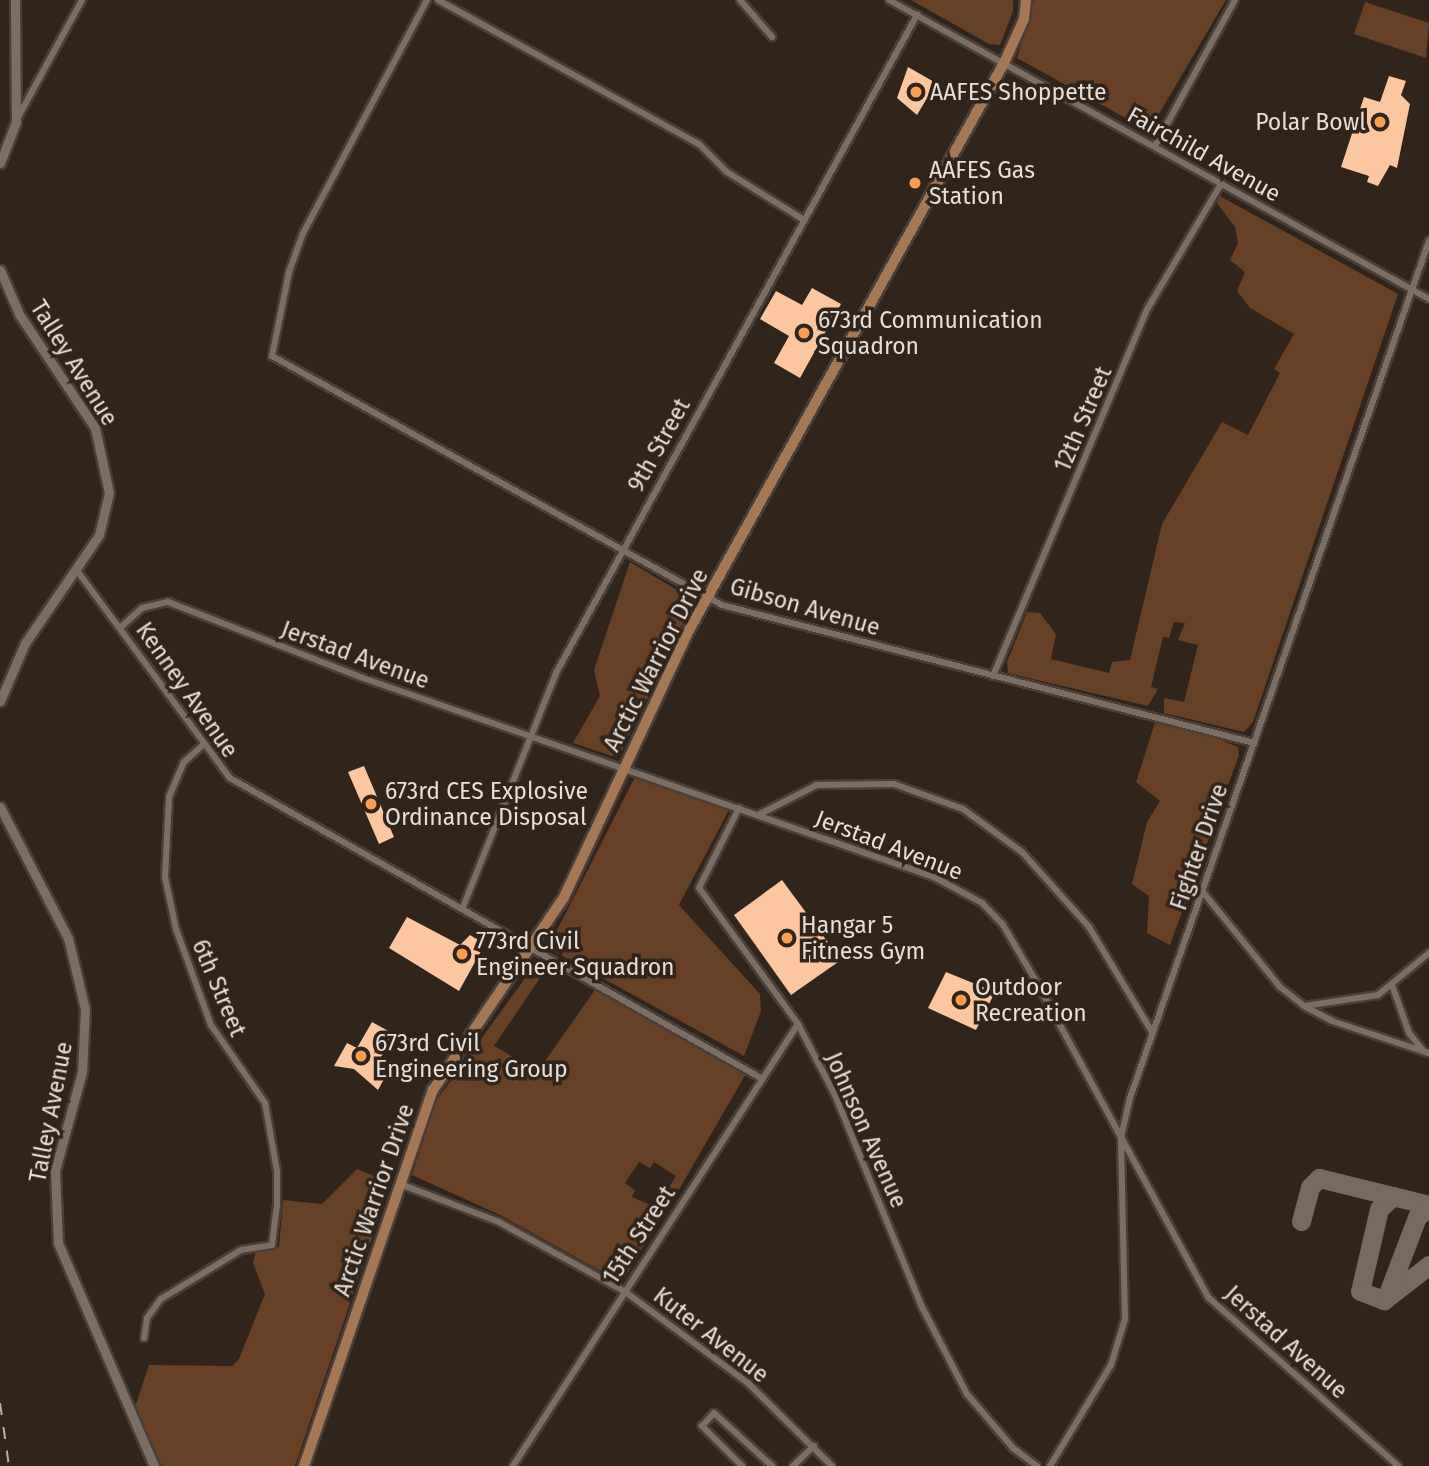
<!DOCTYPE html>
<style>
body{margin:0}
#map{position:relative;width:1429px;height:1466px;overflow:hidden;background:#31241a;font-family:"Fira Sans",sans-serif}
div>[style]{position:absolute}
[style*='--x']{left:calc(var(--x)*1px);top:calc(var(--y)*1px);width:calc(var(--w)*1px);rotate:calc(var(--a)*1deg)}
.green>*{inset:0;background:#664125}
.taxiway>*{height:19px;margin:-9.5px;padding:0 9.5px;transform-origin:9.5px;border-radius:9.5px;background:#766a62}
.building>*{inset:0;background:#fcc69f}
.roads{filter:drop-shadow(2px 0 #4a3f38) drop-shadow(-2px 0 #4a3f38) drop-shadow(0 2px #4a3f38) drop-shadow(0 -2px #4a3f38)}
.street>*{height:6px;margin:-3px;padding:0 3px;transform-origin:3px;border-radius:3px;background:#7d6e63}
.secondary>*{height:9px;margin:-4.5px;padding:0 4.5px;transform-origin:4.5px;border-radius:4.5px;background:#7d6e63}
.primary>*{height:10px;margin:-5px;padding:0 5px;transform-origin:5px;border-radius:5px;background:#a57855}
.rail>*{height:2px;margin-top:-1px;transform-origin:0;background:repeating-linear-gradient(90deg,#bab0a9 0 12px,transparent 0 24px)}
.dots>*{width:19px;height:19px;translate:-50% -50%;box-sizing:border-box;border:4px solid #31241a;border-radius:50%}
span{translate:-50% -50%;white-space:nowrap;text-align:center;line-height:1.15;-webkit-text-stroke:7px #31241a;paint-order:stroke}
.poi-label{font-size:23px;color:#e7dfd8}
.left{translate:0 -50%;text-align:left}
.right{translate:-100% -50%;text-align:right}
.street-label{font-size:23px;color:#e7dfd8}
</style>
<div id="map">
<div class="green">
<i style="clip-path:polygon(911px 0,1013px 0,1013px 11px,1000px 45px,989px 44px)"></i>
<i style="clip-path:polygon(1034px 0,1226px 0,1149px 131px,1017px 58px)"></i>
<i style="clip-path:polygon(1365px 2px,1429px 23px,1426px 58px,1354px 34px)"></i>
<i style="clip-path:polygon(1218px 195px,1398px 294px,1253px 722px,1244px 732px,1164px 713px,1164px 698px,1184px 702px,1198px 645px,1178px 640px,1185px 623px,1174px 622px,1169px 638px,1163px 637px,1151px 687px,1158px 689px,1148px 706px,1008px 673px,1007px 662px,1027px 612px,1040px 613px,1056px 634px,1051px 659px,1109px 673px,1112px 662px,1130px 660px,1162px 524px,1222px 422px,1248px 435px,1280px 373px,1274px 369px,1294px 334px,1250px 308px,1237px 291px,1245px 272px,1230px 260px,1238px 243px,1235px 227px,1217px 203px)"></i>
<i style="clip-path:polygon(630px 562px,694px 600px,621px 753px,612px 756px,573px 743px,600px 696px,594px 670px)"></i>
<i style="clip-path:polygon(1155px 723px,1216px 738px,1238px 747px,1239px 755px,1170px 945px,1147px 933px,1149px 896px,1132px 884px,1147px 822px,1160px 801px,1136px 782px)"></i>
<i style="clip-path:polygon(636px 775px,730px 808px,679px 905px,760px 994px,761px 1011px,744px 1056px,548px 948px)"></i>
<i style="clip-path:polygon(542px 955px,563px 978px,542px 975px,494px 1046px,538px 1071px,597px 987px,747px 1072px,673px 1200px,662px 1198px,676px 1176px,654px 1162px,650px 1168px,639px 1162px,625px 1183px,635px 1190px,632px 1197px,665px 1211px,625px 1277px,617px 1280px,500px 1215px,412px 1175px,436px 1101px)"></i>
<i style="clip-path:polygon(357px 1169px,389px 1182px,389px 1188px,295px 1466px,162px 1466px,134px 1410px,149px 1365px,232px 1366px,239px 1359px,265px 1294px,253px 1263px,256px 1250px,279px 1247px,283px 1200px,322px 1204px)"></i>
</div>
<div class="taxiway">
<i style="--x:1393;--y:1196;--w:19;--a:137"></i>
<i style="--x:1379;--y:1209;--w:84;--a:103"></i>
<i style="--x:1360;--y:1291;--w:26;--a:21"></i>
<i style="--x:1384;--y:1300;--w:57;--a:-37.9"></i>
<i style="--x:1301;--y:1221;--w:35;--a:-75"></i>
<i style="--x:1310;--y:1187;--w:13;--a:-45"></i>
<i style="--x:1319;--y:1178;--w:113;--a:13.8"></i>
<i style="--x:1387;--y:1296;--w:85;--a:-69.2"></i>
<i style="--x:1417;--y:1217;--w:16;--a:-40"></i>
</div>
<div class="building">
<i style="clip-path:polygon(908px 67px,936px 83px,917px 115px,897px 98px)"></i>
<i style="clip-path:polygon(1389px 76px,1406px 81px,1401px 95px,1410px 104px,1397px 168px,1390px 165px,1378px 186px,1367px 182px,1369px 176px,1341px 167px,1364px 97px,1380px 102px)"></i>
<i style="clip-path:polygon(812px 288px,841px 304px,800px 378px,774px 363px,789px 336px,760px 319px,776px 291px,802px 305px)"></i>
<i style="clip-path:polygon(364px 766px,394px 837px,379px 844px,348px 772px)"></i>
<i style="clip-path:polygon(782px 880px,841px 960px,791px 995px,734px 915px)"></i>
<i style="clip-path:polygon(407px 917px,460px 945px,470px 935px,485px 944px,459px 991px,389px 948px)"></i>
<i style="clip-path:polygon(946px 972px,995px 992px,976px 1030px,928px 1008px)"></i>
<i style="clip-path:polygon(372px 1022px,394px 1034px,377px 1064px,389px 1070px,378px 1090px,354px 1069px,334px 1066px,347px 1043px,357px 1048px)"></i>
</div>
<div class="roads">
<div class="street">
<i style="--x:427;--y:0;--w:264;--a:118"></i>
<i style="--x:303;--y:233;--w:41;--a:109.7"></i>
<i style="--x:289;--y:272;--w:86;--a:101.4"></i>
<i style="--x:272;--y:356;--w:514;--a:28.96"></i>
<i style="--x:722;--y:605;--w:550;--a:14.54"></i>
<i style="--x:438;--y:0;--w:298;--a:28.9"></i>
<i style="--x:699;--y:144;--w:40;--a:45"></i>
<i style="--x:727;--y:172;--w:91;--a:31.9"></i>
<i style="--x:740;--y:0;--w:49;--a:49.1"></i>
<i style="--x:889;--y:0;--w:617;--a:28.97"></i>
<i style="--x:16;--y:121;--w:138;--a:-61.4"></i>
<i style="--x:1155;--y:146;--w:166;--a:-61.3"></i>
<i style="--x:78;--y:572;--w:256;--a:53.6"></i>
<i style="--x:230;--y:778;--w:610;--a:29.47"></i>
<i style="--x:121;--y:627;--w:28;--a:-42"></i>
<i style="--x:142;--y:608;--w:27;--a:-13"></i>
<i style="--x:168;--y:602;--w:209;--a:21.3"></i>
<i style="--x:363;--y:678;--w:605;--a:19.21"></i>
<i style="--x:934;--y:877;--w:55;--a:28.4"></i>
<i style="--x:982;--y:903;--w:30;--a:46"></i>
<i style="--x:1003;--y:925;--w:67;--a:59.6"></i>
<i style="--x:1037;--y:983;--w:359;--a:61.4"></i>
<i style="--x:1209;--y:1298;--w:253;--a:41.6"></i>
<i style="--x:993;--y:676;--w:399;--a:-67.2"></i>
<i style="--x:1148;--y:308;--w:144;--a:-59.5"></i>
<i style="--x:739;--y:808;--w:89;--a:116.6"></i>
<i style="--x:699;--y:888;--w:168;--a:53.9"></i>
<i style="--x:798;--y:1024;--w:80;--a:62.5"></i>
<i style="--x:835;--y:1095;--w:227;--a:67.7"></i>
<i style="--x:921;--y:1305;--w:100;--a:62.7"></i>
<i style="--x:967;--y:1394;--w:71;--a:49.6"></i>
<i style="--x:1013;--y:1448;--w:30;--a:37"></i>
<i style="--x:760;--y:814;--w:64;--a:-27"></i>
<i style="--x:817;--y:785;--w:77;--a:-0.7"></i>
<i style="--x:894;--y:784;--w:73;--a:19.9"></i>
<i style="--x:963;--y:809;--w:73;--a:36.1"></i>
<i style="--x:1022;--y:852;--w:101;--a:48.2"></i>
<i style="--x:1089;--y:927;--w:122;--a:59"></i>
<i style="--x:1202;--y:891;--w:124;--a:50.9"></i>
<i style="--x:1280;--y:987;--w:31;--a:38"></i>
<i style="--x:1304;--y:1006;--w:32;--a:28"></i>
<i style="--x:1332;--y:1021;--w:102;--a:18.3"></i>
<i style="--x:463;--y:907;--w:252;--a:-68.3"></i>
<i style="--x:556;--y:673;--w:751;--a:-61.25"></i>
<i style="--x:1392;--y:985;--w:51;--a:70.5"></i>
<i style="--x:1409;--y:1033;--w:21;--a:51"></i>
<i style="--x:1304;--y:1006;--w:75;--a:-8.5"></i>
<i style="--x:1378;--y:995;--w:66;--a:-39.5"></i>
<i style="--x:400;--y:1184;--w:106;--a:21"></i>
<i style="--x:499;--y:1222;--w:143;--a:28.9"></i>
<i style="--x:624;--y:1291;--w:154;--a:36.6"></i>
<i style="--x:748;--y:1383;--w:118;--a:44.7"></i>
<i style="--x:144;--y:1338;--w:20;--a:-81"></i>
<i style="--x:147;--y:1318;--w:24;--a:-54"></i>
<i style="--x:161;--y:1299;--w:94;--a:-31.5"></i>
<i style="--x:241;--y:1250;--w:31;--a:-9"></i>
<i style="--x:272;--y:1245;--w:38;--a:-83"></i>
<i style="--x:277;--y:1207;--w:36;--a:-90"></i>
<i style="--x:277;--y:1171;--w:69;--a:-100"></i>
<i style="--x:265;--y:1103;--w:95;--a:-124.7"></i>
<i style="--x:211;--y:1025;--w:102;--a:-110"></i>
<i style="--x:176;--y:929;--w:53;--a:-101.9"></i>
<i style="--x:165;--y:877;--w:80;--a:-87.1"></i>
<i style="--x:169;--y:797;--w:38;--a:-67"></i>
<i style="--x:184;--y:762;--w:25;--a:-42"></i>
<i style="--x:513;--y:1466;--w:526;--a:-57.19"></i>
<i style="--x:742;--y:1466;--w:57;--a:-135"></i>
<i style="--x:702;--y:1426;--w:18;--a:-47"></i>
<i style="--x:714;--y:1413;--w:79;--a:42.4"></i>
<i style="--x:793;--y:1466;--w:29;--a:-44"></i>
<i style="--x:1050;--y:1466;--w:118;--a:-58.9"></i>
<i style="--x:1111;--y:1365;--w:48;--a:-73.1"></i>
<i style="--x:1125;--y:1319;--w:182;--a:-91.3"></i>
<i style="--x:1121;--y:1137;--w:40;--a:-77"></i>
<i style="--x:1130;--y:1098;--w:908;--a:-70.77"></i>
</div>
<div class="secondary">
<i style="--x:0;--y:163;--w:44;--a:-68.7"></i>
<i style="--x:16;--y:122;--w:122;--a:-90.5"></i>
<i style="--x:0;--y:270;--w:48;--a:66.6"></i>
<i style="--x:19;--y:314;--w:137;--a:56.3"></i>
<i style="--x:95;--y:428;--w:66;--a:77.8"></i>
<i style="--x:109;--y:493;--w:43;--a:103.4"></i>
<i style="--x:99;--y:535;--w:131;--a:124.4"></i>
<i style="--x:25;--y:643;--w:63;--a:113.3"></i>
<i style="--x:0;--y:807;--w:148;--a:62.6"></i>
<i style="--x:68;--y:938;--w:73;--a:76.5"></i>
<i style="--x:85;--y:1009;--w:63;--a:92.7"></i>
<i style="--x:82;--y:1072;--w:103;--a:105.3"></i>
<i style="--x:55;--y:1171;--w:72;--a:87.6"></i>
<i style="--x:58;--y:1243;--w:243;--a:66.7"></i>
</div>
<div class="primary">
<i style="--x:304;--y:1466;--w:398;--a:-71.1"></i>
<i style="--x:433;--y:1090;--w:233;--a:-55.8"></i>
<i style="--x:564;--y:897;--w:290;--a:-64.9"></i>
<i style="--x:687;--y:634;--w:653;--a:-60.96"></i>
<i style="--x:1004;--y:63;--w:48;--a:-65.6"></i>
<i style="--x:1024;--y:19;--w:19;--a:-84"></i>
</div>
</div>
<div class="rail">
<i style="--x:0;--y:1403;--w:64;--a:81.9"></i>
</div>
<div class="dots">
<i style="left:916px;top:92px;background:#fb9e51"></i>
<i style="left:1380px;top:122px;background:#fb9e51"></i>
<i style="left:915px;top:183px;background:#fb9e51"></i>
<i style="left:804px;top:333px;background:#fb9e51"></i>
<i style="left:371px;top:804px;background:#fb9e51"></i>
<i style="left:787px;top:938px;background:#fb9e51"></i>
<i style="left:462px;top:954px;background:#fb9e51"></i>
<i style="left:961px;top:1000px;background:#fb9e51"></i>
<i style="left:361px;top:1056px;background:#fb9e51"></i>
</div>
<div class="poi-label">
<span class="left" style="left:930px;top:92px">AAFES Shoppette</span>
<span class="right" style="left:1366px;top:122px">Polar Bowl</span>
<span class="left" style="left:929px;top:183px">AAFES Gas<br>Station</span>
<span class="left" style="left:818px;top:333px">673rd Communication<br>Squadron</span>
<span class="left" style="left:385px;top:804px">673rd CES Explosive<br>Ordinance Disposal</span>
<span class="left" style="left:801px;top:938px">Hangar 5<br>Fitness Gym</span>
<span class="left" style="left:476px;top:954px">773rd Civil<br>Engineer Squadron</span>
<span class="left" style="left:975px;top:1000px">Outdoor<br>Recreation</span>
<span class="left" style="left:375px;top:1056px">673rd Civil<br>Engineering Group</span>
</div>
<div class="street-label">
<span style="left:1204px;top:154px;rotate:29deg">Fairchild Avenue</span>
<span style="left:74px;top:363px;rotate:58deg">Talley Avenue</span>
<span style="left:1083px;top:419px;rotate:-67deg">12th Street</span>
<span style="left:659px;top:445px;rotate:-61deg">9th Street</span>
<span style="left:805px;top:607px;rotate:16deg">Gibson Avenue</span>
<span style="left:355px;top:655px;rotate:20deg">Jerstad Avenue</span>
<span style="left:656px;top:660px;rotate:-63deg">Arctic Warrior Drive</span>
<span style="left:187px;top:690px;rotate:55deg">Kenney Avenue</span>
<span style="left:889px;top:845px;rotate:21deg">Jerstad Avenue</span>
<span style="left:1199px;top:847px;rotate:-71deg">Fighter Drive</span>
<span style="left:219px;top:988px;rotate:67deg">6th Street</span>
<span style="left:51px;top:1112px;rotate:-79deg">Talley Avenue</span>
<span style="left:866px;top:1130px;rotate:66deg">Johnson Avenue</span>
<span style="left:374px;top:1200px;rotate:-71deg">Arctic Warrior Drive</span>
<span style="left:639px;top:1235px;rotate:-57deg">15th Street</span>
<span style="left:711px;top:1335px;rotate:38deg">Kuter Avenue</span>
<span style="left:1286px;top:1342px;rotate:42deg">Jerstad Avenue</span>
</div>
</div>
